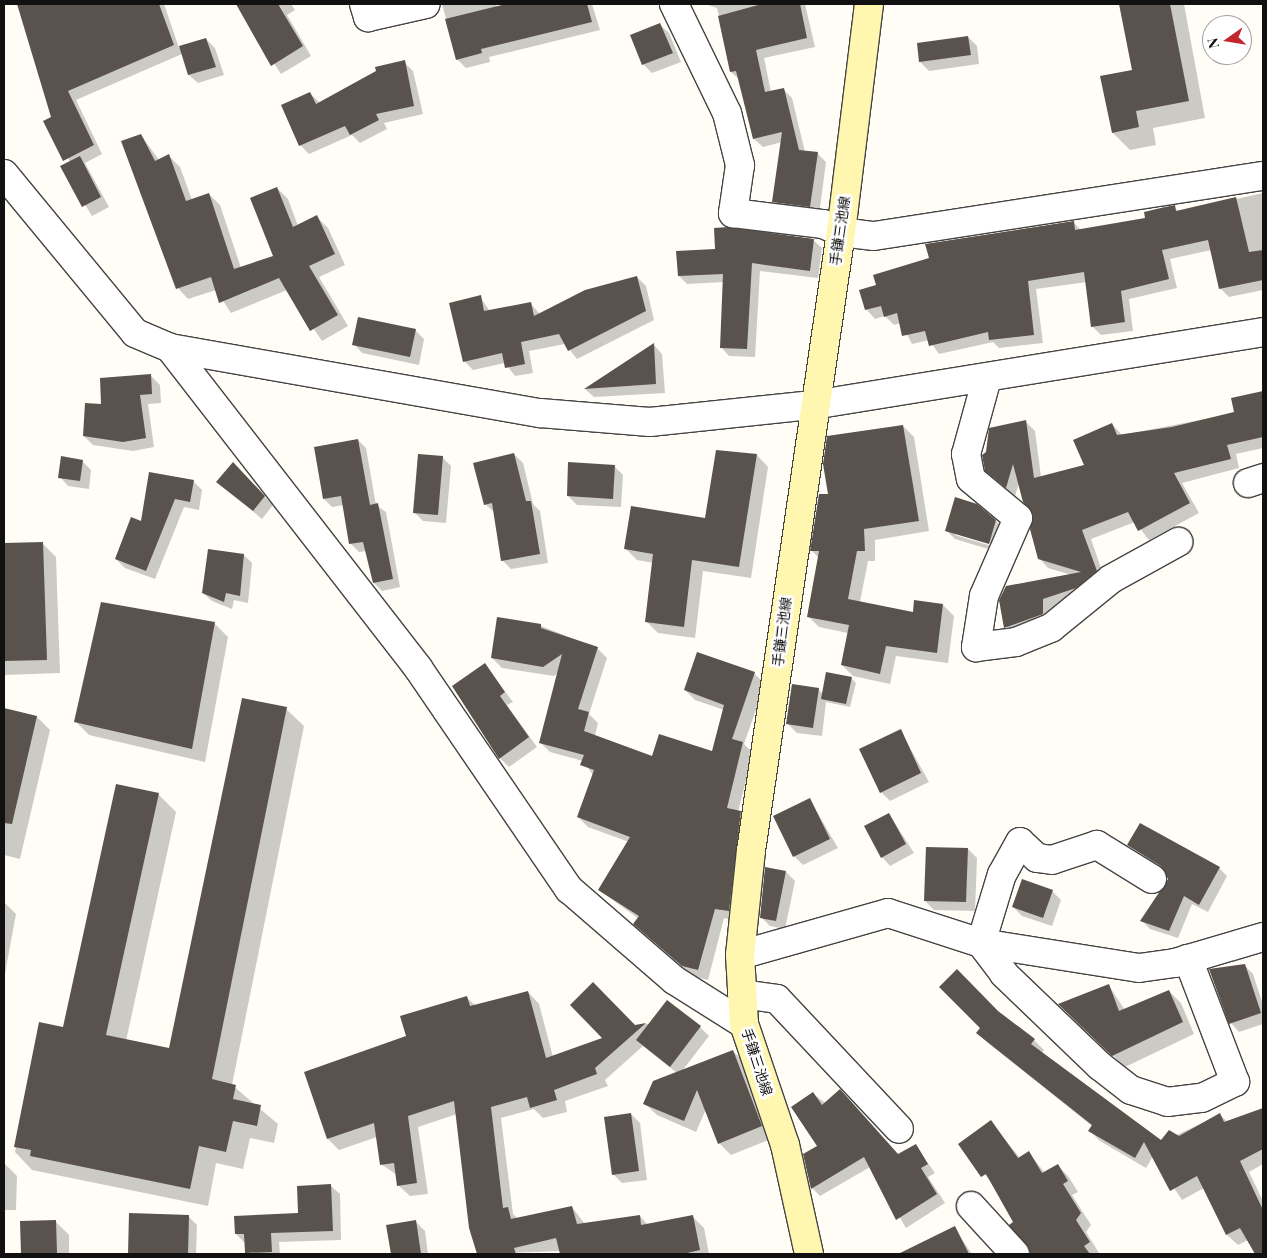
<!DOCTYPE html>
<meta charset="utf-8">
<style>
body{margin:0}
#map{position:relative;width:1267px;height:1258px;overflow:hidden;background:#fffdf5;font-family:"Playfair Display","Noto Sans JP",serif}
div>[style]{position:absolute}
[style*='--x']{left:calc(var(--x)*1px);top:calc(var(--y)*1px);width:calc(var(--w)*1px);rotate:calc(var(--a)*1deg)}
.shadow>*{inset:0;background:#0003}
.building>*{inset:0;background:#5a524d}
.roads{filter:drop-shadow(1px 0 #444) drop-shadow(-1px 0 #444) drop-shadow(0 1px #444) drop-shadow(0 -1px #444)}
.minor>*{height:28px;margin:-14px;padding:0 14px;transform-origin:14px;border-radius:14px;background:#fff}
.tertiary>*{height:28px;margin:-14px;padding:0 14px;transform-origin:14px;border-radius:14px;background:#fff}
.secondary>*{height:28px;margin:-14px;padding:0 14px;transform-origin:14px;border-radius:14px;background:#fff6b0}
span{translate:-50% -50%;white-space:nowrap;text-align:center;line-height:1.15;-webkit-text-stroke:5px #fff;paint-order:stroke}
.street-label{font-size:14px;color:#111}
.frame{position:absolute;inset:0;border:5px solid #111;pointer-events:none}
.north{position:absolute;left:1202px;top:15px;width:50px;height:50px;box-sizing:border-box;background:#fff;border:1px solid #a0a0a0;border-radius:50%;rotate:257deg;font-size:14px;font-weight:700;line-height:20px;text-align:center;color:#111}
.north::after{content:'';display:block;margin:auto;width:18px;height:22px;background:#c4262e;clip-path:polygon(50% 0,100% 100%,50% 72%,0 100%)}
</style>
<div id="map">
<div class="shadow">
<i style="clip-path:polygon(18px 4px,164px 4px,179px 48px,206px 39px,215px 48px,224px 75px,198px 83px,189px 75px,182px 54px,76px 100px,102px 154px,85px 163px,109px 207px,92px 216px,62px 167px,70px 163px)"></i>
<i style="clip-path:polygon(236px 4px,291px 4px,295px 10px,287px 15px,311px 56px,281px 74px)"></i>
<i style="clip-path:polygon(442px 4px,496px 4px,497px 7px,592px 4px,600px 30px,489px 57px,490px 62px,466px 68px,457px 59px)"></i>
<i style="clip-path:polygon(705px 4px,805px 4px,815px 47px,764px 58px,771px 92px,783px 89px,792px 98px,805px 152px,817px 153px,826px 162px,819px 215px,782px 210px,773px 202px,782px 142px,763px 147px,754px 139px,740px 80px,731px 72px,717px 8px)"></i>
<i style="clip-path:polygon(1120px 4px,1184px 4px,1205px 118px,1153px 128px,1156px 145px,1130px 150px,1113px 133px,1133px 71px)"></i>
<i style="clip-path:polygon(660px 25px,669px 33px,681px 62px,652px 73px,643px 64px)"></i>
<i style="clip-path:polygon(968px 37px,977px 46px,979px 64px,929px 71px,920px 62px)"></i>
<i style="clip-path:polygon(404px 62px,413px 71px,423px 114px,384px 123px,387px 129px,360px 143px,352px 135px,309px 154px,300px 145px,310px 93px,320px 103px)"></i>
<i style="clip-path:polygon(141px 135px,159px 160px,169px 156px,180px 167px,192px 200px,209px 194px,220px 205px,241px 268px,274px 257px,277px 188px,288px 199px,298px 226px,317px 217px,328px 228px,345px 265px,319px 277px,348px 326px,322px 341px,287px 290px,231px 313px,216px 290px,188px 299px,178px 288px)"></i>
<i style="clip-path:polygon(1263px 193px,1263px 290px,1229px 297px,1220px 288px,1211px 250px,1170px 259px,1177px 288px,1129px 299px,1133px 331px,1101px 335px,1092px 326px,1087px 282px,1036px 289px,1043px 343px,999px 348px,993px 342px,939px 354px,929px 340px,912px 344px,901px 323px,894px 325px,885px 316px,875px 319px,867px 310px,861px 291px,1074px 223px,1081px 230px,1147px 219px,1174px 207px,1179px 212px)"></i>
<i style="clip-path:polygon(813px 240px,822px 248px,818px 278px,760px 271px,755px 357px,729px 356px,721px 347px,724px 282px,687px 284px,679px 276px,716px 250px)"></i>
<i style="clip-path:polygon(637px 277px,646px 286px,654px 320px,577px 359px,565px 344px,529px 351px,533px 373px,515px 376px,505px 363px,473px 370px,464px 361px,480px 297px,490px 311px,530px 303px,540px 314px)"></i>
<i style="clip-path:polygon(415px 330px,424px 339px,419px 365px,362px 353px,354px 344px)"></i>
<i style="clip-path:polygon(654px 345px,662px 354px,665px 393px,594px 397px,585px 389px)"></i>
<i style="clip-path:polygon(151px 376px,160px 385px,161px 403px,148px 404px,154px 447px,133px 451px,93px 445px,84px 436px,102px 405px)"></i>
<i style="clip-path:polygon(1263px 392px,1263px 448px,1236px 454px,1239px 468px,1182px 483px,1199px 513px,1149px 540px,1135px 522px,1091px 539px,1105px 580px,1085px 597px,1052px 609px,1052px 624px,1015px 636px,1006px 627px,1072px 575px,1048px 568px,1039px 558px,1034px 513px,1019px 483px,1015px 496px,996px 480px,1026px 422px,1035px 431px,1041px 477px,1086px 466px,1112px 424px,1122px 435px,1236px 413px,1233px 399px)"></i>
<i style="clip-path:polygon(903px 426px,914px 437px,929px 531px,875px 540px,875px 561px,868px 561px,860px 602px,914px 614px,943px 605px,954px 616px,948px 663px,896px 656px,890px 684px,853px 676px,842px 665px,848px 633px,819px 627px,808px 616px,819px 558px,812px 551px,829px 495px)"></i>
<i style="clip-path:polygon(358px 440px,366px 448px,376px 505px,386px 512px,400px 587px,382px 591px,374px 583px,367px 551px,359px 552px,351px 544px,344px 505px,332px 507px,324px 499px)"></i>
<i style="clip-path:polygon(514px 454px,523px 463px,533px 504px,540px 511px,548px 563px,511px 569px,502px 560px,495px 513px,485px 504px)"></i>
<i style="clip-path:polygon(757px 455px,768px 467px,751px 578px,703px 571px,695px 638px,658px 633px,646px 621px,654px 563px,637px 560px,625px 548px,706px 519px)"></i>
<i style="clip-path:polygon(442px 457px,451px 466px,446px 523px,423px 521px,414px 512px)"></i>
<i style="clip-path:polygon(82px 461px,91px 470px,89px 489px,68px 486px,60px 477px)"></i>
<i style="clip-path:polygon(614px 466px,623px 475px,621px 507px,577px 505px,568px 496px)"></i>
<i style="clip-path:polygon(241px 472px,273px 505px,262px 519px,218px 482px)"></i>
<i style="clip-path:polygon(193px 481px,202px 490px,199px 510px,184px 507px,155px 579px,125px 568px,116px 559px,142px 523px)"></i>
<i style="clip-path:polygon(evenodd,996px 521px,1005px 530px,998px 552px,955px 539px,946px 530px,996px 521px,955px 532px,996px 545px,995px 547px,955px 535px,955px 532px)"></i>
<i style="clip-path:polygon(43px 544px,56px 557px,60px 673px,4px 675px,4px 545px)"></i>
<i style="clip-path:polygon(244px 555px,252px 563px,248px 603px,234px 600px,232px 609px,212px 601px,203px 593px)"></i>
<i style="clip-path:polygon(214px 623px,228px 637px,205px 762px,89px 735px,76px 722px)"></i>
<i style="clip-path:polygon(541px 626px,597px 648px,607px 658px,589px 714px,598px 723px,595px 736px,653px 757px,713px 753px,724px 710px,695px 700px,685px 690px,698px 653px,755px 674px,765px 684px,744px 744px,753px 753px,738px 812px,751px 822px,739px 921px,724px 918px,708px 980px,693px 976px,645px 934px,639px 919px,599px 890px,629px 842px,588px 827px,578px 817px,593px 775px,583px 761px,550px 752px,540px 742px,558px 673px,554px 676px,502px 668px,492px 658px)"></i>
<i style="clip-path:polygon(485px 665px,513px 702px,507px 705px,537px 747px,509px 767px,500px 758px)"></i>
<i style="clip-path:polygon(851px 678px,856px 683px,850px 707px,826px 702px,822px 736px,797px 733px,788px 724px,818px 689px,823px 694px)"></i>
<i style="clip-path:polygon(4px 709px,37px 717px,50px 730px,20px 859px,4px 855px)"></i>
<i style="clip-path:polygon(286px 709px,304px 726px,232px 1085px,278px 1124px,274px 1143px,250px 1138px,243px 1169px,216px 1163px,208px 1206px,32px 1170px,15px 1152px,40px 1023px,64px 1028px,117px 785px,159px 795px,176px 812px,126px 1041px,170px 1050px)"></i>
<i style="clip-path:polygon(900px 730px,929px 782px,890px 801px,881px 792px)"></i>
<i style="clip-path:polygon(810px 800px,838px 848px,803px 865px,794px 856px)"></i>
<i style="clip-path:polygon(889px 814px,914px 853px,890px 866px,882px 857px)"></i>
<i style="clip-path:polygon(1129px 845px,1219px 868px,1227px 876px,1208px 912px,1192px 904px,1178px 938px,1150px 929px,1142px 921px,1169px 879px,1164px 870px)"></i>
<i style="clip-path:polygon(968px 849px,977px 858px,975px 911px,934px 910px,925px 901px)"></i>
<i style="clip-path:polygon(786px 872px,795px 881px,785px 929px,770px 926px,761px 917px)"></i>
<i style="clip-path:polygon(1052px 891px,1061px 900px,1052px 926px,1022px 916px,1013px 907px)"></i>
<i style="clip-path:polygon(4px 902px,16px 914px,4px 979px)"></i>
<i style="clip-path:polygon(1244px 965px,1253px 974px,1263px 1005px,1263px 1024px,1239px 1032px,1231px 1023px)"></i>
<i style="clip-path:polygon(1109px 986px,1125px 1010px,1169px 991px,1181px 1003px,1194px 1034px,1125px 1067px,1072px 1016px)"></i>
<i style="clip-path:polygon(528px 992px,539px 1004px,553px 1057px,645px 1024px,700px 1027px,709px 1036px,682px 1071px,733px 1051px,745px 1063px,773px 1138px,731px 1155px,719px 1143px,706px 1109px,696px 1132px,657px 1115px,645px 1104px,677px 1073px,643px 1046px,605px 1080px,608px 1086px,565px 1101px,567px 1112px,543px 1118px,534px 1109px,501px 1118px,513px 1214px,518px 1219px,572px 1207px,585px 1224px,640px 1216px,648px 1225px,692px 1216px,704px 1228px,709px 1254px,561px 1254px,560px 1251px,479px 1254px,470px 1228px,457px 1114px,418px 1127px,428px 1194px,410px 1196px,398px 1185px,397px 1175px,381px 1164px,377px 1137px,339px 1150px,328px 1139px,408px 1037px,466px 997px,476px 1006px)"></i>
<i style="clip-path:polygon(999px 1013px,1034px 1040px,1044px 1050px,1042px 1053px,1161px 1142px,1220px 1115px,1228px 1122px,1263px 1124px,1263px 1164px,1249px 1172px,1263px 1201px,1263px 1254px,1257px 1254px,1248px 1240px,1238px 1245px,1227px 1235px,1204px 1188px,1182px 1200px,1153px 1156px,1146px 1168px,1100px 1141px,1090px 1131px,1092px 1126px,988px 1043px,978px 1033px)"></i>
<i style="clip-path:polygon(813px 1094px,899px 1155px,915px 1145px,935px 1173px,928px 1177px,945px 1203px,906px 1228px,870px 1167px,820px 1196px,812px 1188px,819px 1146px)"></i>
<i style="clip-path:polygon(631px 1114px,640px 1123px,647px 1180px,622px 1183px,613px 1174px)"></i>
<i style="clip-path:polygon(991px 1122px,1020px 1158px,1029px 1153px,1045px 1173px,1058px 1166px,1068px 1176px,1078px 1192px,1072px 1195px,1091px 1225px,1086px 1232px,1099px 1253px,1036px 1254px,1031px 1249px,994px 1186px,960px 1144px)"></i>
<i style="clip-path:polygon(4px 1163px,17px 1176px,16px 1210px,4px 1210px)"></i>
<i style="clip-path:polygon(331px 1186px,340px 1194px,341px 1240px,279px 1242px,280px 1254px,247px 1252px,245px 1243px,236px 1234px,299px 1214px)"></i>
<i style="clip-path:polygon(130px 1214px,188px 1216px,197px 1225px,196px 1254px,129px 1254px)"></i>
<i style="clip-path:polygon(55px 1221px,69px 1235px,69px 1254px,23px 1254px,22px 1222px)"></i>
<i style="clip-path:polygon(416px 1222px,425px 1231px,428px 1254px,392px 1254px,388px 1226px)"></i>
<i style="clip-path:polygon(954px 1228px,972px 1254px,930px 1254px,924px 1243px)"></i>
</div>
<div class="building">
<i style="clip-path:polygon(17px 4px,159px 4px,174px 45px,68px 91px,94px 145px,63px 161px,43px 121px,51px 117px)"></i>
<i style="clip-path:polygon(236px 4px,278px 4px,303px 46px,271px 66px)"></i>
<i style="clip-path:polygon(506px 4px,587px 4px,592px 22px,481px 49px,482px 53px,456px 60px,445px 19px)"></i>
<i style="clip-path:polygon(762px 4px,800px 4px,807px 38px,756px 50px,765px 92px,784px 88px,799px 150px,818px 152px,810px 207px,772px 202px,782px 132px,753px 139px,736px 71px,730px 72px,718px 16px)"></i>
<i style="clip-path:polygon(1119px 4px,1170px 4px,1189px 101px,1136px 111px,1139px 127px,1112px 133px,1100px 76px,1132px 70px)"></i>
<i style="clip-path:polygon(660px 23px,673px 53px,642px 65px,630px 35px)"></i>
<i style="clip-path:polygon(968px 36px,971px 55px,919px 62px,917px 43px)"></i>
<i style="clip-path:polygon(206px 38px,216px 67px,188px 75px,179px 46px)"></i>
<i style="clip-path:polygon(405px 60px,414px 106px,376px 114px,379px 120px,350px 135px,345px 126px,299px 146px,281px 105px,310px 92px,316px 104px,376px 71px,375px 67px)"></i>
<i style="clip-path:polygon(141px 134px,155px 161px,169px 154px,186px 201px,209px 193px,234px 269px,273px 256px,250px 198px,277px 187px,293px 227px,317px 215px,335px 254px,309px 266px,338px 315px,310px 331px,279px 278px,219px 303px,211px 277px,176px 289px,121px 141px)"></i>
<i style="clip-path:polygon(80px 156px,101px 197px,82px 207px,60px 166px)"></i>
<i style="clip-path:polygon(1236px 197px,1249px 252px,1263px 250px,1263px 280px,1219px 289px,1208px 240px,1162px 250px,1169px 279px,1121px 291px,1125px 322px,1091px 327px,1084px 272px,1028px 281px,1034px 335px,989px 340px,988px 332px,929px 346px,925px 331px,902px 336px,897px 313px,884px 317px,881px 306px,865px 310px,859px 290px,876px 285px,873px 275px,929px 258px,925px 244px,1074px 221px,1075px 230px,1145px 218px,1144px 212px,1165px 207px,1175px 205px,1176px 211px)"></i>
<i style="clip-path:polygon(728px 227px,814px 239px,810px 271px,752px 263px,747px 349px,720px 348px,723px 274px,678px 276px,676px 251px,715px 249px,714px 228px)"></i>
<i style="clip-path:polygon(637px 276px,646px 311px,568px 351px,559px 334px,521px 342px,525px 364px,505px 368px,502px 353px,463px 362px,449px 303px,481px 295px,484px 311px,531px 302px,534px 316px,585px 290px)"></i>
<i style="clip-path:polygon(358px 317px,416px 329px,410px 357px,352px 345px)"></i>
<i style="clip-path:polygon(654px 343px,656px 384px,584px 389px)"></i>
<i style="clip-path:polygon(151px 374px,152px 394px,140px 395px,146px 438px,123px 442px,83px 436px,85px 403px,101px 404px,100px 378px)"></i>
<i style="clip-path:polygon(1263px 391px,1263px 437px,1227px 445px,1231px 459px,1174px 473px,1190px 503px,1138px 531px,1128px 512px,1082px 530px,1097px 571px,1076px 588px,1043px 599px,1043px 614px,1004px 628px,999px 600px,1006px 586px,1081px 572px,1038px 559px,1030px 529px,1033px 514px,1023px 502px,1013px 464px,1006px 488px,985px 471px,982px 455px,986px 452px,989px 428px,1026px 420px,1034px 478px,1084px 465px,1073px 440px,1112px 423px,1117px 435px,1172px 427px,1234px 412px,1231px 398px)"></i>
<i style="clip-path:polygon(903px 425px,919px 521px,864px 529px,865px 551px,857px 551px,848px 599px,913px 612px,914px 600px,943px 604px,937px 653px,886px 646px,880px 674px,841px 665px,849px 625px,807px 617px,819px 551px,810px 551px,819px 494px,828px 494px,823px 464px,827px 436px)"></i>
<i style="clip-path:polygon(358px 439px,370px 505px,378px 503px,393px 579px,373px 583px,363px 542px,349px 544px,341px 496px,323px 499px,314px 447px)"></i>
<i style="clip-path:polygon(716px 450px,757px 454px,739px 567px,692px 560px,684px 627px,645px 622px,653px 554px,624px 549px,631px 506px,705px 518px)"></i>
<i style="clip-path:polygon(514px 453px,526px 501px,531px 501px,540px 554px,501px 561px,492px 503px,484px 505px,473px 463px)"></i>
<i style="clip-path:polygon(418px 454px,443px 456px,438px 515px,413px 513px)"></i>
<i style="clip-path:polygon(61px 456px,83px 460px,80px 481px,58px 478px)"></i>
<i style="clip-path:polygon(233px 462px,265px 496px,253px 511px,216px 482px)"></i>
<i style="clip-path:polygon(568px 462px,615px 465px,613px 499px,567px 496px)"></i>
<i style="clip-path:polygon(149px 472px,194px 480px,190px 502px,175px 499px,146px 571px,115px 559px,131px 517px,141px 521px)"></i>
<i style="clip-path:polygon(955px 497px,977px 504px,996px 520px,989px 544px,945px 531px)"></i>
<i style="clip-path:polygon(43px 542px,47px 660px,4px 661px,4px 543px)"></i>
<i style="clip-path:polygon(208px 549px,244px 554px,240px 596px,226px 593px,224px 602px,202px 593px)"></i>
<i style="clip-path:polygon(101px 602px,215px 622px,192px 749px,74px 722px)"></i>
<i style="clip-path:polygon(497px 617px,541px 624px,541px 628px,598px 647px,578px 709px,589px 712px,584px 731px,652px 756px,659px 734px,712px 751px,724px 705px,684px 690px,697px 652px,755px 672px,732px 739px,743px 742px,727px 808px,741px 811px,729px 911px,715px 909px,698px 970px,682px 966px,633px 924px,639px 916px,598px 890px,630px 837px,577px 817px,594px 770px,580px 765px,584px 755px,539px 743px,562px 654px,543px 667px,491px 658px)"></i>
<i style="clip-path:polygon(485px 663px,505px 692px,500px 696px,529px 737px,499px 759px,452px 686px)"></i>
<i style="clip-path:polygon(826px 672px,852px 677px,846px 704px,821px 699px)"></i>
<i style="clip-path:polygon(792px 684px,819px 688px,813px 728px,786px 724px)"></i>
<i style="clip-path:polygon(242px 698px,287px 707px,212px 1079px,236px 1085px,233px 1099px,261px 1105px,257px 1126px,233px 1121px,226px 1152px,199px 1146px,190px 1189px,30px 1156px,31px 1150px,14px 1147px,39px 1022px,63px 1027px,116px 784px,159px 793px,106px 1035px,169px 1048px)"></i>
<i style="clip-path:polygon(4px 708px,37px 716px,12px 824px,4px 823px)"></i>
<i style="clip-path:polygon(901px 729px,921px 773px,880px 793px,859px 749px)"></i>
<i style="clip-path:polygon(810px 798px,830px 839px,793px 857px,773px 816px)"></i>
<i style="clip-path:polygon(889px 813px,906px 844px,881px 858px,864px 826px)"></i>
<i style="clip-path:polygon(1140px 823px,1220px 867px,1199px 905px,1184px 896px,1169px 931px,1140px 921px,1168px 879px,1161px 866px,1127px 845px)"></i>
<i style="clip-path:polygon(926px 847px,968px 848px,966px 902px,924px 901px)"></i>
<i style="clip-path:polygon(765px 867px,786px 871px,776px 921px,760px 918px)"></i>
<i style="clip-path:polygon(1022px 879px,1053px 890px,1043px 918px,1012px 907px)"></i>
<i style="clip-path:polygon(1245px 964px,1261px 1013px,1229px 1024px,1209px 969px)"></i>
<i style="clip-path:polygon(957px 969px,998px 1011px,1035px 1039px,1031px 1044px,1161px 1140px,1169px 1130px,1179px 1136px,1220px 1113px,1224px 1122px,1263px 1108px,1263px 1149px,1240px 1161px,1263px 1210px,1263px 1254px,1255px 1254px,1240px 1228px,1226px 1235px,1197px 1176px,1170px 1191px,1144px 1142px,1135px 1158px,1088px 1131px,1092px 1125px,976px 1033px,980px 1028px,939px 987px)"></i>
<i style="clip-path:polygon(593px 982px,635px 1025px,646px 1023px,595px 1068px,597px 1074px,554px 1090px,557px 1100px,530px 1108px,527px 1097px,491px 1107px,503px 1208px,508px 1207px,511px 1219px,572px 1206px,577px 1224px,640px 1215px,641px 1225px,693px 1215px,700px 1250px,683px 1254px,560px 1254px,556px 1238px,514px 1248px,516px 1254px,477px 1254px,469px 1228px,454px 1101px,408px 1116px,417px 1183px,397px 1186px,394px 1163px,380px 1165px,374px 1123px,327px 1139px,304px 1072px,406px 1036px,400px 1016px,467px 996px,470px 1006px,528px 991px,546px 1058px,602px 1038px,570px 1005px)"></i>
<i style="clip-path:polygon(1109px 984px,1119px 1011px,1169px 990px,1183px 1022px,1112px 1056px,1058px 1004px)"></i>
<i style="clip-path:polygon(667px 1000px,701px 1026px,670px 1067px,636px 1040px)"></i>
<i style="clip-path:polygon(733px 1050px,762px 1126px,718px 1144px,697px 1090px,684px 1121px,643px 1104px,653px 1081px)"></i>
<i style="clip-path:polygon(840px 1089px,898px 1154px,916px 1144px,928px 1164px,921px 1168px,937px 1194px,896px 1220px,864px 1157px,811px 1189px,803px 1154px,817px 1146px,791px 1107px,813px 1092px,822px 1105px)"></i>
<i style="clip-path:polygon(631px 1113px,639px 1171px,612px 1175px,604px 1117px)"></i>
<i style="clip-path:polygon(991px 1120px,1018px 1158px,1029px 1151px,1042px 1173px,1058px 1164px,1068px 1181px,1063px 1184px,1081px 1213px,1076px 1220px,1090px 1242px,1084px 1246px,1090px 1254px,1030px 1254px,1009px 1225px,1013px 1222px,986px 1174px,981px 1177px,958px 1144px)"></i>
<i style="clip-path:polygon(331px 1184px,333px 1231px,271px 1233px,272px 1252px,245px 1253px,244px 1234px,235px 1234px,234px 1216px,298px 1213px,297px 1186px)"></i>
<i style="clip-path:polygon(129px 1213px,189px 1215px,188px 1254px,128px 1254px)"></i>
<i style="clip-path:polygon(56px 1220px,57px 1254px,21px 1254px,20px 1221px)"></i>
<i style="clip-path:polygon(416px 1220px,421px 1254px,391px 1254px,386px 1225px)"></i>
<i style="clip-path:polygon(955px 1226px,969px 1254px,898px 1254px)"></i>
</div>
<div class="roads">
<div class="minor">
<i style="--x:364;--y:4;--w:14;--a:73"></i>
<i style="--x:368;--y:17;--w:59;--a:-12.6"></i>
<i style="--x:674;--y:4;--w:121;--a:64.1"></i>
<i style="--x:727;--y:113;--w:54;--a:76"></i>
<i style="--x:740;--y:165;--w:49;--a:98.3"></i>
<i style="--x:733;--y:213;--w:91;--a:7"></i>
<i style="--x:823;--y:224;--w:20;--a:24"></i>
<i style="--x:841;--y:232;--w:33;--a:7"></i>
<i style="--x:874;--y:236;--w:394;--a:-8.8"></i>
<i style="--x:170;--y:348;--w:405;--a:52.2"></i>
<i style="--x:418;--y:668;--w:268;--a:55.7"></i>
<i style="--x:569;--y:889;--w:139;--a:40.9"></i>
<i style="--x:674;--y:980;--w:83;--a:32.2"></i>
<i style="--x:987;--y:378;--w:79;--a:105.4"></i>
<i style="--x:966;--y:454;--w:25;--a:79"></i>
<i style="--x:971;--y:479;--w:61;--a:39.7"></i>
<i style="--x:1018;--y:518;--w:85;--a:113.6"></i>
<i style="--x:984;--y:596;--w:52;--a:98.9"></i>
<i style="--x:976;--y:647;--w:40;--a:-7.1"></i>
<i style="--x:1016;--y:642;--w:38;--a:-22"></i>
<i style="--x:1051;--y:628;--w:77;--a:-39.2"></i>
<i style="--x:1111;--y:579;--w:77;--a:-28.9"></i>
<i style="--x:1248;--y:483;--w:16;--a:-18"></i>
<i style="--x:1152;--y:879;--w:65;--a:-148.3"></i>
<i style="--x:1097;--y:845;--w:47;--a:161.6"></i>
<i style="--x:1052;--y:860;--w:15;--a:-172"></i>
<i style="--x:1037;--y:858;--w:23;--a:-137"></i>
<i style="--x:1020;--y:842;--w:37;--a:119"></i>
<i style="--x:1002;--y:874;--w:72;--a:106.9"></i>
<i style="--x:981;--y:943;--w:39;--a:53"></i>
<i style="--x:1004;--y:974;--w:133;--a:43.8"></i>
<i style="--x:1100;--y:1066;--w:39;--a:38"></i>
<i style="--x:1131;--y:1090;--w:38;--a:18"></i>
<i style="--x:1167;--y:1102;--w:35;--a:-7"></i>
<i style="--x:1202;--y:1098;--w:37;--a:-26"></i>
<i style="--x:1235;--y:1082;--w:132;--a:-110.9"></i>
<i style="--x:740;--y:955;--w:154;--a:-15.8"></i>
<i style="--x:888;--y:913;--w:98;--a:17.9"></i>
<i style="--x:981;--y:943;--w:160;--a:9"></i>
<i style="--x:1139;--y:968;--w:36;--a:-8"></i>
<i style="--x:1175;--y:963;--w:92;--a:-16.5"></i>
<i style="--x:742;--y:994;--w:35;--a:8"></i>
<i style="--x:777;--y:999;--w:178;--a:46.8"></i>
<i style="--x:971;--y:1206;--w:65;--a:47.5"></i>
</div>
<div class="tertiary">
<i style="--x:4;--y:174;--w:206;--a:50.5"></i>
<i style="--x:135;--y:333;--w:38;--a:23"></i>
<i style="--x:170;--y:348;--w:376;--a:10"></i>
<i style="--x:540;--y:413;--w:110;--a:4.7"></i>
<i style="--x:650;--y:422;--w:164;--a:-6"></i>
<i style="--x:813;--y:405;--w:456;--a:-9.2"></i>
</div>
<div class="secondary">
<i style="--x:809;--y:1254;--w:112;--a:-102.4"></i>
<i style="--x:785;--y:1145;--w:128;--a:-108.7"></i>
<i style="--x:744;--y:1024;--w:69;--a:-93.3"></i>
<i style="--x:740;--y:955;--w:105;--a:-84"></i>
<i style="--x:751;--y:851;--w:626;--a:-81.73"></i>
<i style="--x:841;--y:232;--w:230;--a:-83"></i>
</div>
</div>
<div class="street-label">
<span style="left:840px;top:231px;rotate:-82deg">手鎌三池線</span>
<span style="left:782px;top:632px;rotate:-83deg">手鎌三池線</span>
<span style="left:757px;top:1062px;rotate:72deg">手鎌三池線</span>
</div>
<div class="frame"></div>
<div class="north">N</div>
</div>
